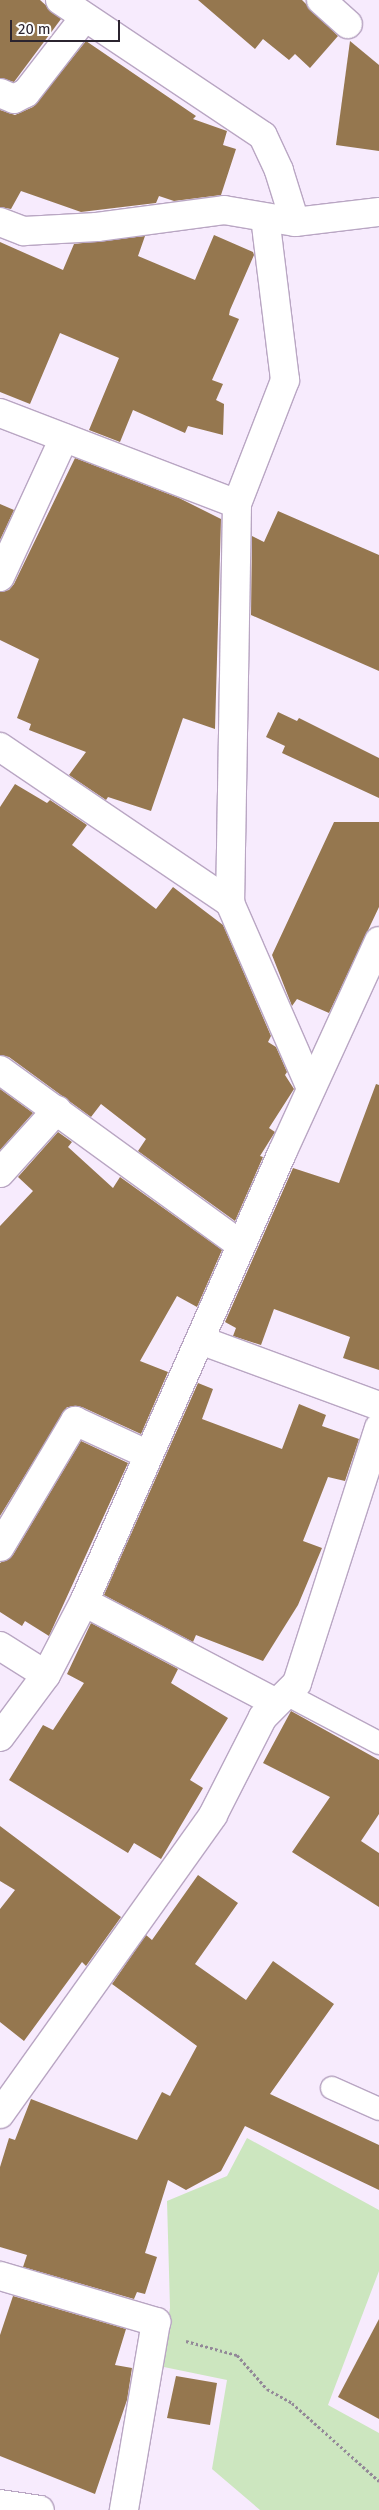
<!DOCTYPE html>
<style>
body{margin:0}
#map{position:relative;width:379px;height:2510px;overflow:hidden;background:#f7ebfd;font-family:"Fira Sans",sans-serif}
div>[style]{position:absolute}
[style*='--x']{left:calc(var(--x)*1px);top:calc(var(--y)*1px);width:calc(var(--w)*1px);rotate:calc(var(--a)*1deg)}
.green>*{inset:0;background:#cce6bf}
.building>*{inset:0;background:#95774f}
.path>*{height:3px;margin-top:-1.5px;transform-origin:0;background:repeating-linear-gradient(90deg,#938998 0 2.5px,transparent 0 5px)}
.roads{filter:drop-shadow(1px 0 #b9a6c3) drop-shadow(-1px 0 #b9a6c3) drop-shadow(0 1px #b9a6c3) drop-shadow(0 -1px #b9a6c3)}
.lane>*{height:22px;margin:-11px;padding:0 11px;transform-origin:11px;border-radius:11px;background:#fff}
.street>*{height:28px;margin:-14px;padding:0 14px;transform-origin:14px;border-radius:14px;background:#fff}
span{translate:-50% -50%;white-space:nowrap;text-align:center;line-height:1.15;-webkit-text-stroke:4px #fdfdfd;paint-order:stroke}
.scale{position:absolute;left:10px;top:20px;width:110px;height:22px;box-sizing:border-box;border:2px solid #2b242f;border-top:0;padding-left:6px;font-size:15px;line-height:18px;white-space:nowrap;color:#2b242f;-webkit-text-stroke:4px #fdfdfd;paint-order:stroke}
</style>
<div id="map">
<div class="green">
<i style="clip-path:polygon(247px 2138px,379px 2210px,379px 2271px,328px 2405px,379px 2433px,379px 2510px,260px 2510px,212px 2469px,227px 2380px,159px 2366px,170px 2308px,167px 2201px,227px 2176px)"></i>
</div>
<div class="building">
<i style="clip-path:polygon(0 0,40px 0,61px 19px,14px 82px,0 78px)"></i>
<i style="clip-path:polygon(198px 0,302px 0,338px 36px,310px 68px,295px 54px,289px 60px,263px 39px,255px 49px)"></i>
<i style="clip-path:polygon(86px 41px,196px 116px,193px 119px,227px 131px,223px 145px,236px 149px,221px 195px,174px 201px,159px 196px,156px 203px,81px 212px,21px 191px,11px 209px,0 207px,0 110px,15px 115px,33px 107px)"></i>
<i style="clip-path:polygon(350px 41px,379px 65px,379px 151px,336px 145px)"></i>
<i style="clip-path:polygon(214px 235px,253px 252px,254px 255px,230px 310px,229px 315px,239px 319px,212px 380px,223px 384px,216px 400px,224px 404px,223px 435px,188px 426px,185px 433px,133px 410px,120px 442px,89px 430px,119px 358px,60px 333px,30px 404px,0 392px,0 242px,63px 270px,74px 244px,145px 236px,138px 256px,195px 280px)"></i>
<i style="clip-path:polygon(75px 458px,179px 498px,221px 519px,215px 729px,183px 718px,151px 811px,108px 797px,106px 800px,69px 775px,86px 752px,29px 730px,31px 724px,17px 718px,39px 659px,0 640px,0 592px,9px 590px,14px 584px)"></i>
<i style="clip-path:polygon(0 504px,14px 510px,0 540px)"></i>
<i style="clip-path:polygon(278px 511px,379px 555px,379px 671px,251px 615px,252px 536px,264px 542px)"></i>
<i style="clip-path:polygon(278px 712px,297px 721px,299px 718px,379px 758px,379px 798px,282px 753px,285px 746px,266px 737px)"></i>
<i style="clip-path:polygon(15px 784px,47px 803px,50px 800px,87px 825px,72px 845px,156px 909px,173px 887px,223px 925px,271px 1036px,268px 1042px,276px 1047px,287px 1072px,285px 1075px,294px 1089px,269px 1128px,275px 1132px,260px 1156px,263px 1157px,235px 1221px,138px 1151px,146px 1139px,101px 1104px,91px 1117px,9px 1057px,0 1055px,0 807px)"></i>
<i style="clip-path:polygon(334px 822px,379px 822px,379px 907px,329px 1013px,297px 999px,292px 1006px,272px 955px)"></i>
<i style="clip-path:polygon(376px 1084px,379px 1085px,379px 1370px,343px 1358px,350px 1337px,274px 1309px,261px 1345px,233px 1336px,236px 1328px,225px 1322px,293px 1168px,339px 1183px)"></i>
<i style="clip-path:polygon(0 1089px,33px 1113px,0 1150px)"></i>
<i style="clip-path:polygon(58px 1132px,72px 1142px,68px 1147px,113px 1188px,120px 1177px,222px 1250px,197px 1307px,177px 1296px,140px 1361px,168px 1372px,141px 1434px,82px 1407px,67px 1407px,0 1516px,0 1226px,33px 1191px,18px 1177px)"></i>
<i style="clip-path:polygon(198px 1383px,213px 1389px,202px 1419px,282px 1449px,299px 1404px,326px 1415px,322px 1426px,359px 1439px,345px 1481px,328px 1477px,303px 1541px,322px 1548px,298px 1605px,263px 1661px,196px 1635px,193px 1642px,104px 1595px)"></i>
<i style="clip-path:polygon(81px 1441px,128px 1463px,49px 1636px,25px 1621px,22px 1626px,0 1612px,0 1563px,13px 1555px)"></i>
<i style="clip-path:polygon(91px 1623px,178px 1669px,171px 1683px,228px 1718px,190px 1780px,203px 1788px,161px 1859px,134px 1843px,128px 1853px,9px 1780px,43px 1725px,53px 1730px,84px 1683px,67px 1674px)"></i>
<i style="clip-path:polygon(291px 1711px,379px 1760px,379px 1814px,361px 1841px,379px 1853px,379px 1907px,292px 1852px,330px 1797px,263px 1763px)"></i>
<i style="clip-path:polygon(0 1826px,121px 1917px,86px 1966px,82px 1962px,24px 2041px,0 2022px,0 1909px,15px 1890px,0 1881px)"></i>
<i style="clip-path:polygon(198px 1875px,238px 1903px,195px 1964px,246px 2000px,273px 1961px,334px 2004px,270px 2094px,379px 2145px,379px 2190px,245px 2126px,221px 2171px,186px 2190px,168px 2180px,145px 2253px,157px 2257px,145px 2294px,137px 2292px,134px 2299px,23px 2267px,27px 2255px,0 2247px,0 2167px,9px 2138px,15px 2140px,31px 2099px,137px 2140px,162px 2092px,170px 2096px,197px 2046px,112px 1984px,146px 1935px,152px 1940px)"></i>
<i style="clip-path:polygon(13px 2296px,126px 2329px,115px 2365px,132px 2368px,127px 2400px,95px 2494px,0 2456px,0 2335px)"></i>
<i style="clip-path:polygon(379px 2319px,379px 2419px,338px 2397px)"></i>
<i style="clip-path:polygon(176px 2376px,217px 2383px,210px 2425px,167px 2418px)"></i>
</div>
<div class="path">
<i style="--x:186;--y:2341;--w:53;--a:15.4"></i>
<i style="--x:237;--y:2355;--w:45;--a:48.6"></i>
<i style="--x:267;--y:2389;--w:29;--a:29"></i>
<i style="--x:292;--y:2403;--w:117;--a:41.9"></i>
</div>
<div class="roads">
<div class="lane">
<i style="--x:286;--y:1694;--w:105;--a:27.8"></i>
<i style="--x:332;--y:2088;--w:51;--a:24.1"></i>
</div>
<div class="street">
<i style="--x:60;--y:0;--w:244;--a:33.8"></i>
<i style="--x:263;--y:136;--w:38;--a:65"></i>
<i style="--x:279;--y:171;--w:53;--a:72.6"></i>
<i style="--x:321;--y:0;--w:36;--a:42"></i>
<i style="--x:0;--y:93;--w:15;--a:23"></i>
<i style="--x:14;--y:99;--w:13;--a:-27"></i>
<i style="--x:26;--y:93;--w:96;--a:-52.2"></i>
<i style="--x:0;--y:222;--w:26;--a:21"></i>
<i style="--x:24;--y:231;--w:73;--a:-3.1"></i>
<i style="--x:97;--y:227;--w:128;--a:-7.6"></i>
<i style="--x:224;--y:210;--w:72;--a:9.6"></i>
<i style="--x:295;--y:222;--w:85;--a:-6.8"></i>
<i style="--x:0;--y:413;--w:254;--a:21"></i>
<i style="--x:237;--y:504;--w:133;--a:-68.8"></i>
<i style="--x:285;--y:380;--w:163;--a:-97"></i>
<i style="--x:237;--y:504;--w:399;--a:91"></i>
<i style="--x:230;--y:903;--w:202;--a:66.4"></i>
<i style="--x:0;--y:577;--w:153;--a:-65.3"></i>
<i style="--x:0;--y:747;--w:278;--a:34.1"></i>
<i style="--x:0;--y:1070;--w:298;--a:36"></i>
<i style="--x:0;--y:1173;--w:85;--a:-47.9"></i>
<i style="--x:200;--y:1340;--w:191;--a:20.2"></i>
<i style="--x:0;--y:1547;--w:147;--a:-59.2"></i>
<i style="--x:75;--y:1421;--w:81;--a:24.7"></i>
<i style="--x:84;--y:1602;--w:217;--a:27.7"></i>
<i style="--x:0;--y:1646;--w:54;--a:32.2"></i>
<i style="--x:0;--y:1737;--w:77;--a:-53.4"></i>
<i style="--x:46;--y:1675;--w:82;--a:-62.5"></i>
<i style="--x:84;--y:1602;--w:491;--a:-66.2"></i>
<i style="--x:282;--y:1153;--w:233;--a:-65.4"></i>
<i style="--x:0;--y:2114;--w:367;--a:-54.5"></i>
<i style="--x:213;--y:1815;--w:110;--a:-63"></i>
<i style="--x:263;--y:1717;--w:48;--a:-45"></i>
<i style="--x:297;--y:1683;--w:268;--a:-72.2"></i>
<i style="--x:0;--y:2276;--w:163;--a:16.4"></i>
<i style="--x:156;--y:2322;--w:191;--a:99.7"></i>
<i style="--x:0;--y:2504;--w:40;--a:8.5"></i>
</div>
</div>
<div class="scale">20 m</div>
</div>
